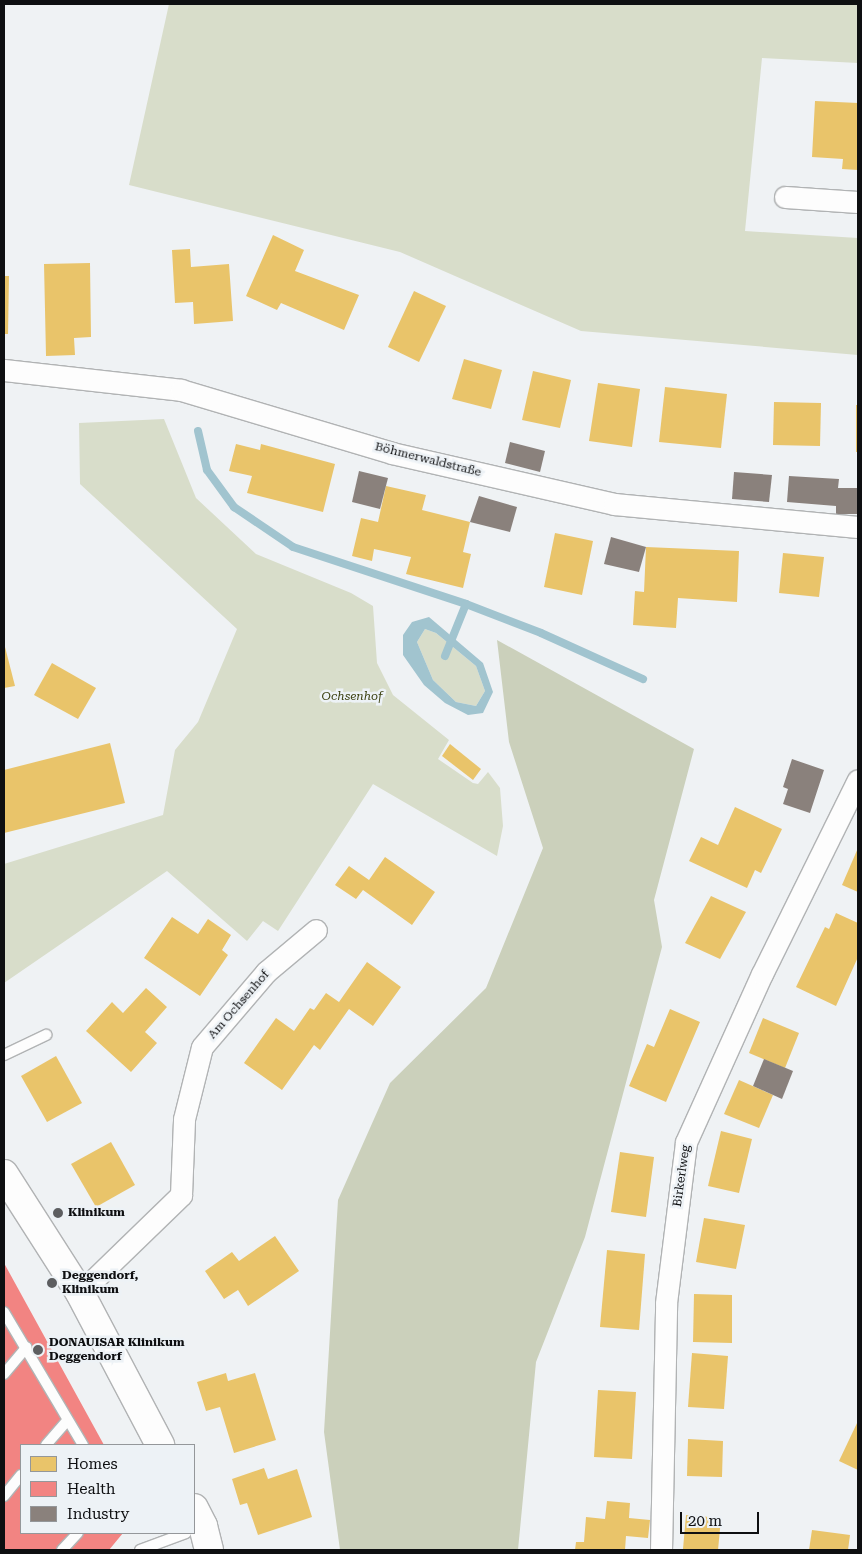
<!DOCTYPE html>
<meta charset="utf-8">
<style>
body{margin:0}
#map{position:relative;width:862px;height:1554px;overflow:hidden;background:#eff2f4;font-family:"Roboto Serif",serif}
div>[style]{position:absolute}
[style*='--x']{left:calc(var(--x)*1px);top:calc(var(--y)*1px);width:calc(var(--w)*1px);rotate:calc(var(--a)*1deg)}
.green>*{inset:0;background:#d8ddca}
.forest>*{inset:0;background:#cbd0bb}
.water>*{inset:0;background:#a1c4cf}
.homes>*{inset:0;background:#e9c46a}
.health>*{inset:0;background:#f28482}
.industry>*{inset:0;background:#8a817c}
.stream>*{height:8px;margin:-4px;padding:0 4px;transform-origin:4px;border-radius:4px;background:#a1c4cf}
.roads{filter:drop-shadow(1px 0 #b1b3b4) drop-shadow(-1px 0 #b1b3b4) drop-shadow(0 1px #b1b3b4) drop-shadow(0 -1px #b1b3b4)}
.lane>*{height:10px;margin:-5px;padding:0 5px;transform-origin:5px;border-radius:5px;background:#fdfdfd}
.street>*{height:21px;margin:-10.5px;padding:0 10.5px;transform-origin:10.5px;border-radius:10.5px;background:#fdfdfd}
.secondary>*{height:28px;margin:-14px;padding:0 14px;transform-origin:14px;border-radius:14px;background:#fdfdfd}
.dots>*{width:14px;height:14px;translate:-50% -50%;box-sizing:border-box;border:2px solid #edf2f6;border-radius:50%}
span{translate:-50% -50%;white-space:nowrap;text-align:center;line-height:1.15;-webkit-text-stroke:5px #edf2f6;paint-order:stroke}
.street-label{font-size:12px;color:#0e0f11}
.park-label{font-size:12px;color:#3c4111;font-style:italic}
.poi-label{font-size:12px;color:#0e0f11;font-weight:700}
.left{translate:0 -50%;text-align:left}
.frame{position:absolute;inset:0;border:5px solid #0e0f11;pointer-events:none}
.legend{position:absolute;left:20px;top:1444px;width:175px;height:90px;box-sizing:border-box;background:#edf2f6;border:1px solid #94979a;margin:0;padding:6px 9px;list-style:none;font-size:15px;color:#0e0f11}
.legend li{display:flex;align-items:center;gap:10px;height:25px}
.legend b{width:25px;border:1px solid #94979a}
.scale{position:absolute;left:680px;top:1512px;width:79px;height:22px;box-sizing:border-box;border:2px solid #0e0f11;border-top:0;padding-left:6px;font-size:15px;line-height:18px;white-space:nowrap;color:#0e0f11;-webkit-text-stroke:4px #edf2f6;paint-order:stroke}
</style>
<div id="map">
<div class="green">
<i style="clip-path:polygon(169px 4px,858px 4px,858px 63px,762px 58px,745px 231px,858px 238px,858px 355px,581px 331px,400px 252px,129px 185px)"></i>
<i style="clip-path:polygon(164px 419px,196px 498px,256px 554px,351px 593px,373px 606px,377px 663px,393px 695px,449px 740px,438px 759px,473px 783px,478px 784px,488px 772px,500px 788px,503px 826px,497px 856px,373px 784px,278px 931px,263px 921px,247px 941px,167px 871px,4px 983px,4px 864px,163px 815px,175px 750px,198px 722px,237px 629px,80px 484px,79px 423px)"></i>
<i style="clip-path:polygon(425px 629px,436px 633px,476px 666px,485px 691px,476px 706px,456px 702px,433px 680px,417px 642px)"></i>
</div>
<div class="forest">
<i style="clip-path:polygon(497px 640px,694px 749px,654px 900px,662px 947px,585px 1237px,536px 1362px,518px 1550px,340px 1550px,324px 1432px,338px 1200px,390px 1083px,486px 988px,543px 848px,509px 742px)"></i>
</div>
<div class="water">
<i style="clip-path:polygon(evenodd,429px 617px,483px 663px,493px 692px,483px 713px,468px 715px,445px 703px,424px 685px,403px 655px,403px 635px,412px 622px,429px 617px,425px 629px,436px 633px,476px 666px,485px 691px,476px 706px,456px 702px,433px 680px,417px 642px,425px 629px)"></i>
</div>
<div class="homes">
<i style="clip-path:polygon(815px 101px,858px 103px,858px 170px,842px 169px,843px 159px,812px 157px)"></i>
<i style="clip-path:polygon(273px 235px,304px 250px,295px 271px,359px 295px,344px 330px,281px 303px,277px 310px,246px 296px)"></i>
<i style="clip-path:polygon(190px 249px,191px 267px,229px 264px,233px 321px,194px 324px,193px 302px,175px 303px,172px 250px)"></i>
<i style="clip-path:polygon(90px 263px,91px 337px,74px 338px,75px 355px,46px 356px,44px 264px)"></i>
<i style="clip-path:polygon(4px 276px,9px 276px,8px 334px,4px 334px)"></i>
<i style="clip-path:polygon(414px 291px,446px 306px,419px 362px,388px 347px)"></i>
<i style="clip-path:polygon(464px 359px,502px 370px,491px 409px,452px 399px)"></i>
<i style="clip-path:polygon(533px 371px,571px 380px,560px 428px,522px 420px)"></i>
<i style="clip-path:polygon(598px 383px,640px 389px,632px 447px,589px 441px)"></i>
<i style="clip-path:polygon(665px 387px,727px 394px,721px 448px,659px 442px)"></i>
<i style="clip-path:polygon(774px 402px,821px 403px,820px 446px,773px 445px)"></i>
<i style="clip-path:polygon(856px 405px,858px 405px,858px 452px,856px 452px)"></i>
<i style="clip-path:polygon(236px 444px,260px 450px,261px 444px,335px 464px,323px 512px,247px 493px,252px 476px,229px 471px)"></i>
<i style="clip-path:polygon(386px 486px,426px 495px,422px 510px,470px 522px,463px 552px,471px 554px,463px 588px,406px 574px,411px 557px,374px 549px,372px 561px,352px 556px,361px 518px,378px 522px)"></i>
<i style="clip-path:polygon(555px 533px,593px 541px,582px 595px,544px 587px)"></i>
<i style="clip-path:polygon(646px 547px,739px 551px,737px 602px,678px 598px,676px 628px,633px 625px,635px 591px,644px 592px)"></i>
<i style="clip-path:polygon(783px 553px,824px 557px,819px 597px,779px 593px)"></i>
<i style="clip-path:polygon(4px 643px,15px 686px,4px 688px)"></i>
<i style="clip-path:polygon(52px 663px,96px 688px,78px 719px,34px 695px)"></i>
<i style="clip-path:polygon(110px 743px,125px 803px,4px 833px,4px 770px)"></i>
<i style="clip-path:polygon(450px 744px,481px 769px,473px 780px,442px 756px)"></i>
<i style="clip-path:polygon(735px 807px,782px 829px,761px 873px,755px 870px,747px 888px,689px 861px,701px 837px,718px 845px)"></i>
<i style="clip-path:polygon(858px 848px,858px 892px,842px 885px)"></i>
<i style="clip-path:polygon(385px 857px,435px 892px,412px 925px,363px 890px,356px 899px,335px 885px,349px 866px,369px 880px)"></i>
<i style="clip-path:polygon(711px 896px,746px 912px,720px 959px,685px 943px)"></i>
<i style="clip-path:polygon(836px 913px,858px 923px,858px 957px,836px 1006px,796px 987px,825px 927px,829px 929px)"></i>
<i style="clip-path:polygon(172px 917px,198px 934px,208px 919px,231px 935px,222px 950px,228px 955px,200px 996px,144px 958px)"></i>
<i style="clip-path:polygon(367px 962px,401px 987px,373px 1026px,349px 1009px,320px 1050px,314px 1045px,282px 1090px,244px 1063px,276px 1018px,294px 1031px,310px 1008px,314px 1010px,326px 993px,339px 1002px)"></i>
<i style="clip-path:polygon(146px 988px,167px 1007px,145px 1032px,157px 1043px,131px 1072px,86px 1031px,112px 1002px,123px 1013px)"></i>
<i style="clip-path:polygon(670px 1009px,700px 1022px,666px 1102px,629px 1086px,647px 1044px,654px 1047px)"></i>
<i style="clip-path:polygon(763px 1018px,799px 1033px,785px 1068px,749px 1053px)"></i>
<i style="clip-path:polygon(56px 1056px,82px 1103px,47px 1122px,21px 1076px)"></i>
<i style="clip-path:polygon(739px 1080px,773px 1095px,759px 1128px,724px 1114px)"></i>
<i style="clip-path:polygon(721px 1131px,752px 1139px,739px 1193px,708px 1186px)"></i>
<i style="clip-path:polygon(111px 1142px,135px 1185px,96px 1207px,71px 1164px)"></i>
<i style="clip-path:polygon(620px 1152px,654px 1157px,646px 1217px,611px 1212px)"></i>
<i style="clip-path:polygon(704px 1218px,745px 1225px,736px 1269px,696px 1262px)"></i>
<i style="clip-path:polygon(275px 1236px,299px 1271px,248px 1306px,238px 1290px,224px 1299px,205px 1271px,232px 1252px,239px 1261px)"></i>
<i style="clip-path:polygon(607px 1250px,645px 1254px,639px 1330px,600px 1327px)"></i>
<i style="clip-path:polygon(694px 1294px,732px 1295px,732px 1343px,693px 1342px)"></i>
<i style="clip-path:polygon(692px 1353px,728px 1356px,724px 1409px,688px 1407px)"></i>
<i style="clip-path:polygon(226px 1373px,228px 1381px,255px 1373px,276px 1440px,234px 1453px,220px 1407px,206px 1411px,197px 1382px)"></i>
<i style="clip-path:polygon(598px 1390px,636px 1392px,632px 1459px,594px 1457px)"></i>
<i style="clip-path:polygon(858px 1421px,858px 1470px,839px 1461px)"></i>
<i style="clip-path:polygon(688px 1439px,723px 1441px,722px 1477px,687px 1476px)"></i>
<i style="clip-path:polygon(264px 1468px,268px 1479px,297px 1469px,312px 1517px,258px 1535px,247px 1503px,240px 1505px,232px 1479px)"></i>
<i style="clip-path:polygon(607px 1501px,630px 1503px,629px 1518px,650px 1520px,648px 1538px,626px 1536px,625px 1550px,575px 1550px,576px 1542px,584px 1542px,586px 1517px,605px 1519px)"></i>
<i style="clip-path:polygon(686px 1515px,721px 1518px,718px 1550px,683px 1549px)"></i>
<i style="clip-path:polygon(812px 1530px,850px 1535px,848px 1550px,809px 1550px)"></i>
</div>
<div class="health">
<i style="clip-path:polygon(4px 1263px,104px 1445px,21px 1445px,21px 1533px,123px 1533px,109px 1550px,4px 1550px)"></i>
</div>
<div class="industry">
<i style="clip-path:polygon(510px 442px,545px 451px,540px 472px,505px 463px)"></i>
<i style="clip-path:polygon(359px 471px,388px 478px,380px 509px,352px 502px)"></i>
<i style="clip-path:polygon(734px 472px,772px 475px,769px 502px,732px 499px)"></i>
<i style="clip-path:polygon(789px 476px,839px 479px,838px 488px,858px 488px,858px 514px,836px 514px,836px 506px,787px 502px)"></i>
<i style="clip-path:polygon(479px 496px,517px 507px,510px 532px,470px 522px)"></i>
<i style="clip-path:polygon(611px 537px,646px 547px,639px 572px,604px 564px)"></i>
<i style="clip-path:polygon(792px 759px,824px 770px,810px 813px,783px 804px,788px 789px,783px 787px)"></i>
<i style="clip-path:polygon(764px 1059px,793px 1071px,782px 1099px,753px 1086px)"></i>
</div>
<div class="stream">
<i style="--x:198;--y:431;--w:40;--a:77"></i>
<i style="--x:207;--y:470;--w:46;--a:53.9"></i>
<i style="--x:234;--y:507;--w:71;--a:34.1"></i>
<i style="--x:293;--y:547;--w:182;--a:18.2"></i>
<i style="--x:466;--y:604;--w:80;--a:21.1"></i>
<i style="--x:541;--y:633;--w:112;--a:24.3"></i>
<i style="--x:445;--y:656;--w:56;--a:-68"></i>
</div>
<div class="roads">
<div class="lane">
<i style="--x:4;--y:1055;--w:47;--a:-25.5"></i>
<i style="--x:4;--y:1312;--w:155;--a:59.3"></i>
<i style="--x:4;--y:1374;--w:35;--a:-50"></i>
<i style="--x:46;--y:1445;--w:32;--a:-49"></i>
<i style="--x:4;--y:1496;--w:27;--a:-51"></i>
<i style="--x:62;--y:1550;--w:23;--a:-47"></i>
<i style="--x:140;--y:1550;--w:49;--a:-20.3"></i>
</div>
<div class="street">
<i style="--x:785;--y:197;--w:73;--a:3.9"></i>
<i style="--x:4;--y:370;--w:178;--a:6.4"></i>
<i style="--x:181;--y:390;--w:220;--a:16.6"></i>
<i style="--x:392;--y:453;--w:228;--a:12.9"></i>
<i style="--x:614;--y:504;--w:245;--a:5.4"></i>
<i style="--x:80;--y:1293;--w:141;--a:-44.1"></i>
<i style="--x:181;--y:1195;--w:76;--a:-87.7"></i>
<i style="--x:184;--y:1119;--w:74;--a:-76"></i>
<i style="--x:202;--y:1047;--w:99;--a:-49.5"></i>
<i style="--x:266;--y:972;--w:65;--a:-40"></i>
<i style="--x:661;--y:1550;--w:247;--a:-88.8"></i>
<i style="--x:666;--y:1303;--w:162;--a:-82.9"></i>
<i style="--x:686;--y:1142;--w:184;--a:-65.7"></i>
<i style="--x:762;--y:974;--w:216;--a:-63.7"></i>
</div>
<div class="secondary">
<i style="--x:4;--y:1174;--w:141;--a:57.4"></i>
<i style="--x:80;--y:1293;--w:172;--a:62.2"></i>
<i style="--x:194;--y:1508;--w:20;--a:63"></i>
<i style="--x:203;--y:1526;--w:25;--a:76"></i>
</div>
</div>
<div class="dots">
<i style="left:58px;top:1213px;background:#5d5e60"></i>
<i style="left:52px;top:1283px;background:#5d5e60"></i>
<i style="left:38px;top:1350px;background:#5d5e60"></i>
</div>
<div class="street-label">
<span style="left:428px;top:460px;rotate:14deg">Böhmerwaldstraße</span>
<span style="left:239px;top:1005px;rotate:-49deg">Am Ochsenhof</span>
<span style="left:682px;top:1176px;rotate:-82deg">Birkerlweg</span>
</div>
<div class="park-label">
<span style="left:352px;top:697px">Ochsenhof</span>
</div>
<div class="poi-label">
<span class="left" style="left:68px;top:1213px">Klinikum</span>
<span class="left" style="left:62px;top:1283px">Deggendorf,<br>Klinikum</span>
<span class="left" style="left:49px;top:1350px">DONAUISAR Klinikum<br>Deggendorf</span>
</div>
<div class="frame"></div>
<ul class="legend">
<li><b style="height:14px;background:#e9c46a"></b>Homes</li>
<li><b style="height:14px;background:#f28482"></b>Health</li>
<li><b style="height:14px;background:#8a817c"></b>Industry</li>
</ul>
<div class="scale">20 m</div>
</div>
